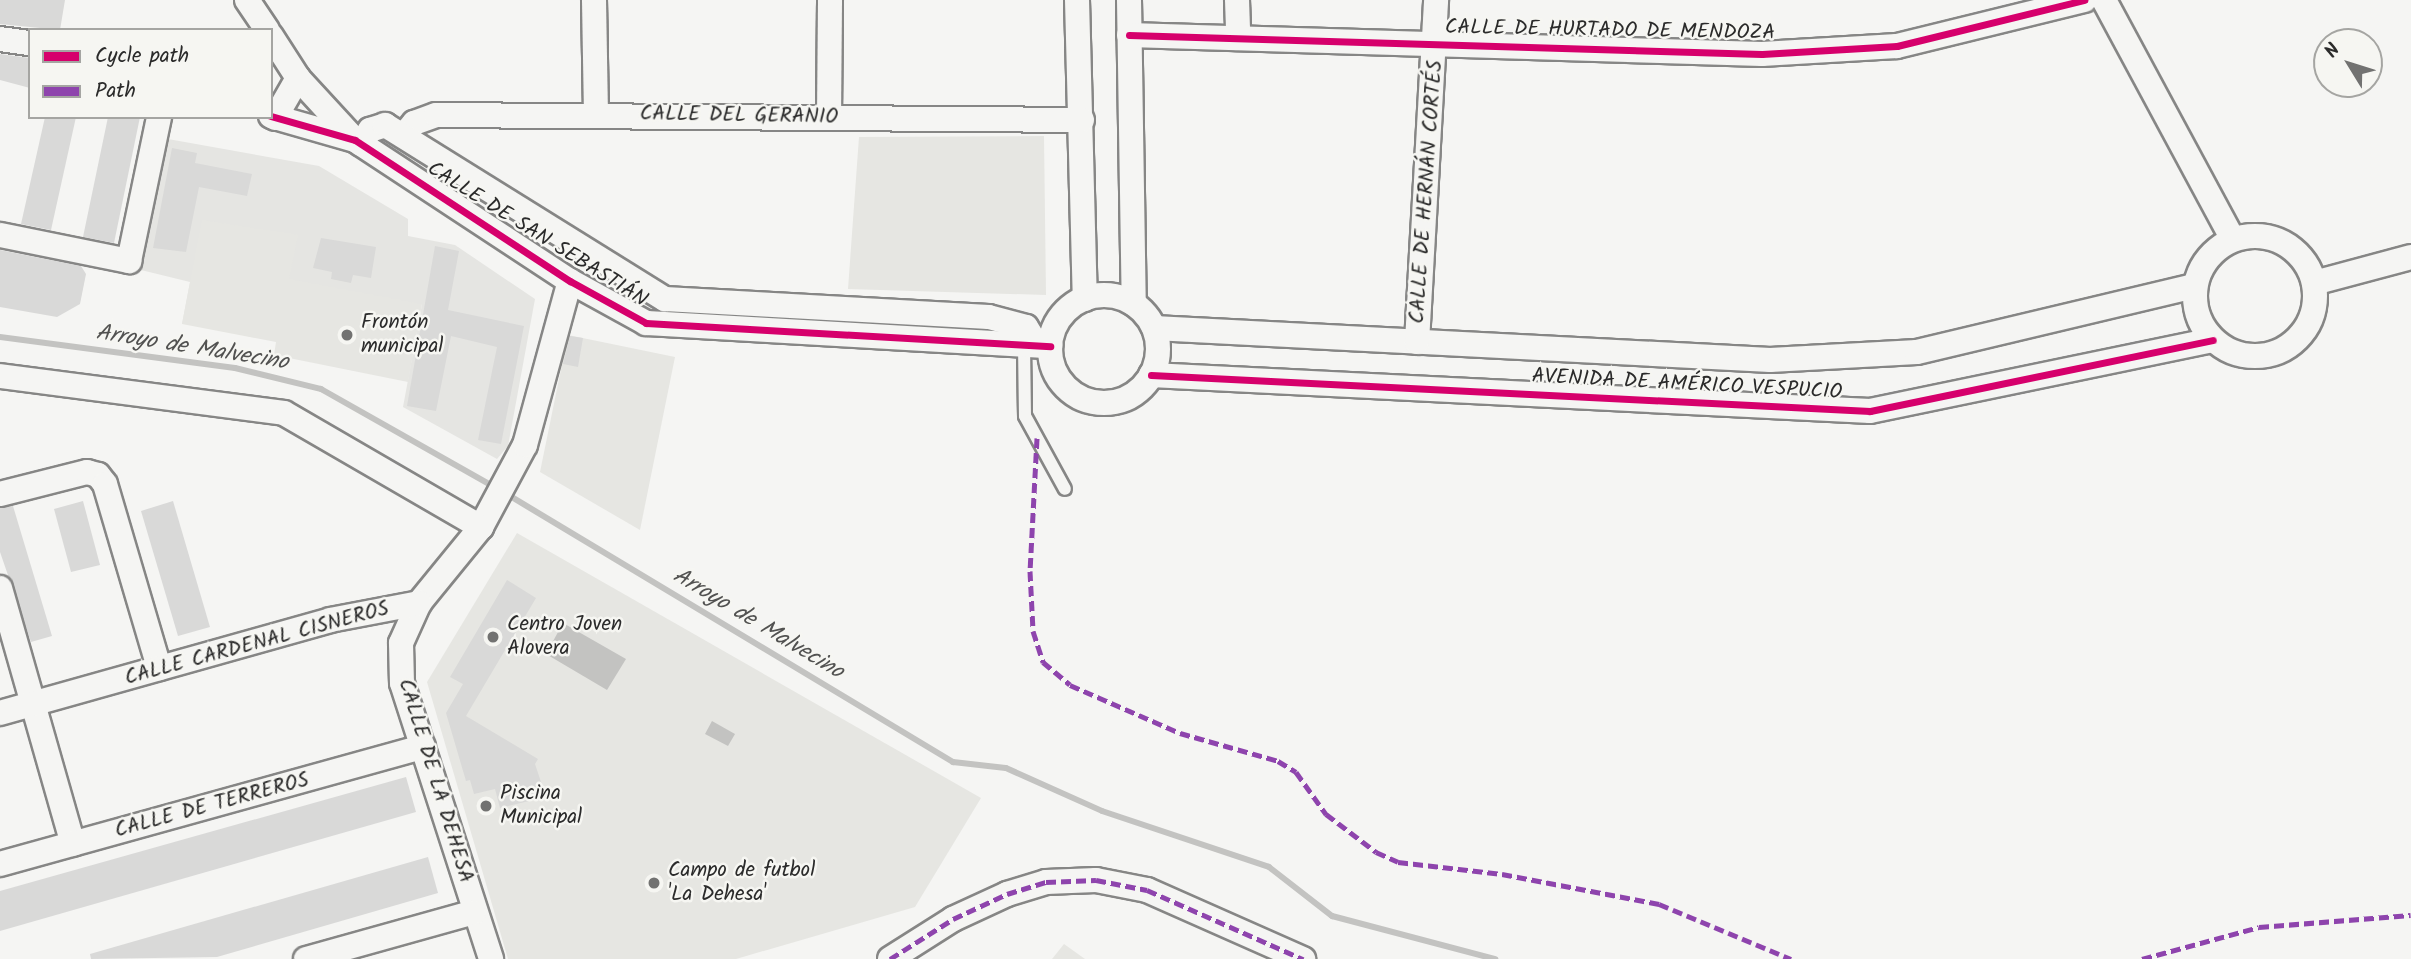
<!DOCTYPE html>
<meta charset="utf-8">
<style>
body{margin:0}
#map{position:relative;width:2411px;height:959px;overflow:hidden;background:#f5f5f3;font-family:Kalam,sans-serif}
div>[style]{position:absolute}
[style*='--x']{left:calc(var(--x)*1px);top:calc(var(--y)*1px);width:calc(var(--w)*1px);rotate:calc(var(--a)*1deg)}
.built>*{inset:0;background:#e5e5e2}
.green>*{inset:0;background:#e6e6e2}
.water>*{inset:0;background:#c3c3c1}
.stream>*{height:6px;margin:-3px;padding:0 3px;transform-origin:3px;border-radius:3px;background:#c3c3c1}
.building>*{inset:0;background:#d9d9d8}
.roads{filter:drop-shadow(2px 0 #868685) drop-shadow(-2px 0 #868685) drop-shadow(0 2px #868685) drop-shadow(0 -2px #868685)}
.lane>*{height:12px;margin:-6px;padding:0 6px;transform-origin:6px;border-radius:6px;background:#f5f5f3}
.street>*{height:24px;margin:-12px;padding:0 12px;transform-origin:12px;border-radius:12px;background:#f5f5f3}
.street>.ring{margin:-12px;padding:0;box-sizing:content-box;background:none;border:24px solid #f5f5f3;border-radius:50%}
.quiet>*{height:5px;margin-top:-2.5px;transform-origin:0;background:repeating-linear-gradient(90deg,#8e44ad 0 10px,transparent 0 15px)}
.cycleway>*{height:7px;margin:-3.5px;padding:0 3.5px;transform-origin:3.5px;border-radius:3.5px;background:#d6006c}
.dots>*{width:19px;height:19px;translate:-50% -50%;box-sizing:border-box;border:4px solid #f6f6f2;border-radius:50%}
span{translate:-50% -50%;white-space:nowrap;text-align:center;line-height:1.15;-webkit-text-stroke:5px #f6f6f2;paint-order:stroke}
.street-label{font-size:21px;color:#2b2b2b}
.poi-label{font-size:21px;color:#2b2b2b}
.left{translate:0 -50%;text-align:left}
.water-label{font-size:23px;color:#525251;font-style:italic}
.legend{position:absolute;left:28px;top:28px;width:245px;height:91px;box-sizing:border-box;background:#f6f6f2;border:2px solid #a5a5a2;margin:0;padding:9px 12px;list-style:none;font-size:21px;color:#2b2b2b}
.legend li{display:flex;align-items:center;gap:14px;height:35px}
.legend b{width:35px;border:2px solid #a5a5a2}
.north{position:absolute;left:2313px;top:28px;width:70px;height:70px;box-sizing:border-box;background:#f6f6f2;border:2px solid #a5a5a2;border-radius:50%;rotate:308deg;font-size:19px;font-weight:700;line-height:28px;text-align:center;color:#2b2b2b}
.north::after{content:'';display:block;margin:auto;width:24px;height:32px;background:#727271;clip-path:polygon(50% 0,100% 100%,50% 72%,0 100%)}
</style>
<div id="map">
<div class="built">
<i style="clip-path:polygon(168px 139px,319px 166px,408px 219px,408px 236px,455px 245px,535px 299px,508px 446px,497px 459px,403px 407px,422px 304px,182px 324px,190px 282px,141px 270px)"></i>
</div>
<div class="green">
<i style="clip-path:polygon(1044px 136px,1046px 295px,848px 289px,859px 137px)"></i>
<i style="clip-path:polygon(202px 220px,298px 235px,289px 279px,422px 304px,408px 382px,274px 355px,276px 342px,182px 324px)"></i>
<i style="clip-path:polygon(568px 335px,675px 357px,640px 530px,540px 472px)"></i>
<i style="clip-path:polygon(517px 533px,981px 798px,915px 907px,736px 959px,508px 959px,427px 682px)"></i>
<i style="clip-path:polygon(1064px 944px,1085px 959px,1052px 959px)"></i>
</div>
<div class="water">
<i style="clip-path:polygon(563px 623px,626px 659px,607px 690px,546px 654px)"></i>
<i style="clip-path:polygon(712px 721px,735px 734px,728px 746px,705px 734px)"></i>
</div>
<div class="stream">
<i style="--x:0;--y:337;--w:237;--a:7.5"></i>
<i style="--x:235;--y:368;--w:89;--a:13.7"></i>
<i style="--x:321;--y:389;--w:201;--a:29.5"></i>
<i style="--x:505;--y:493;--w:523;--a:30.98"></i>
<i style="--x:953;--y:762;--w:53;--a:6.5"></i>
<i style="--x:1006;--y:768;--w:105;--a:24.1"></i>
<i style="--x:1102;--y:811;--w:176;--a:18.5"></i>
<i style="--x:1269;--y:867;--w:80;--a:37.9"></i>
<i style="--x:1332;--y:916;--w:169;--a:14.8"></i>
</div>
<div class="building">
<i style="clip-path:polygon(0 0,65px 0,60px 30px,0 24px)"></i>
<i style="clip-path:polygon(0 54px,30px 58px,30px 88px,0 80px)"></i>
<i style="clip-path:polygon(45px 117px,76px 117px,51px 230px,21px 224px)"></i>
<i style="clip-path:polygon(108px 117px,140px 117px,114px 243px,83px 237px)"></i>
<i style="clip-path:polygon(172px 148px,197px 153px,195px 163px,252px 174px,247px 196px,199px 187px,186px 252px,153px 248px)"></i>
<i style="clip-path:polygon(321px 238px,376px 247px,371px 278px,353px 275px,351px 283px,331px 279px,332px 272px,313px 268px)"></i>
<i style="clip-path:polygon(435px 246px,459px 251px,448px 310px,524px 326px,501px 444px,478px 440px,497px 347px,451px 336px,436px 411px,407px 406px)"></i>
<i style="clip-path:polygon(0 250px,81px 266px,86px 274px,80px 304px,57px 317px,0 307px)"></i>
<i style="clip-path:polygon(570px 336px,583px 338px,578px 367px,563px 364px)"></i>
<i style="clip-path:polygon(83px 501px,100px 565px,71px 572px,54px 509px)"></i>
<i style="clip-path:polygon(173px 501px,210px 627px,178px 636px,141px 511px)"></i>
<i style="clip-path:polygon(13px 506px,52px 636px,31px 642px,0 552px,0 508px)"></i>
<i style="clip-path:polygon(507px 580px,536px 598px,466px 716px,538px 759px,535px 764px,546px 797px,500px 808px,495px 789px,474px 794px,470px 780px,466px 781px,446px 713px,463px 684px,450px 677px)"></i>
<i style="clip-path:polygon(406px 777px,416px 812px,0 931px,0 891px)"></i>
<i style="clip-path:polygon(428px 857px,438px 893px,217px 957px,91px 959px,90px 954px)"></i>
</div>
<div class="roads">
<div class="lane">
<i style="--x:1024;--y:345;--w:71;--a:89.2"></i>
<i style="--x:1025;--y:416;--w:83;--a:61.3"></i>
</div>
<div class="street">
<i style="--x:247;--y:0;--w:36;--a:56"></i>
<i style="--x:594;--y:0;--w:114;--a:89"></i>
<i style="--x:1077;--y:0;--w:299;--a:88.5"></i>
<i style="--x:1129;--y:0;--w:304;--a:89.1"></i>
<i style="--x:1237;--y:0;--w:38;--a:88"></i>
<i style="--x:2104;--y:0;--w:272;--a:61.7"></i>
<i style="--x:1129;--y:35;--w:633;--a:1.72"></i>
<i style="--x:1762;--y:54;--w:135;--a:-3.4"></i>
<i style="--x:1897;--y:46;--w:193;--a:-13.8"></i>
<i style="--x:271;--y:36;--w:50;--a:57.3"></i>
<i style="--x:298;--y:78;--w:46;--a:119.9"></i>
<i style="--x:0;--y:39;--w:30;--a:8"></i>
<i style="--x:298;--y:78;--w:84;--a:47.4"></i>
<i style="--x:271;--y:116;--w:87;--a:15.9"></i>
<i style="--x:355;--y:140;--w:257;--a:33.3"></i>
<i style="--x:570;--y:281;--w:87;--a:28.9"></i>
<i style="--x:646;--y:323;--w:405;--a:3.3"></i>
<i style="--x:829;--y:117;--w:117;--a:-89.5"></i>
<i style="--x:404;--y:135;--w:16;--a:-50"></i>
<i style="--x:414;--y:123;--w:23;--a:-20"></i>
<i style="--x:436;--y:115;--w:646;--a:0.44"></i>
<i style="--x:361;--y:144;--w:17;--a:-57"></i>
<i style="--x:370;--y:130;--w:16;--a:-18"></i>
<i style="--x:385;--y:125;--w:330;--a:31.9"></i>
<i style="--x:665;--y:299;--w:324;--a:3.2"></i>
<i style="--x:989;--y:317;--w:38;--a:15"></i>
<i style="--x:1026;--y:327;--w:21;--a:59"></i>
<i style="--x:0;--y:235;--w:132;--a:11.4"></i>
<i style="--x:129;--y:261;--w:147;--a:-78.2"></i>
<i class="ring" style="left:2195px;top:236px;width:96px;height:96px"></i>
<i style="--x:2314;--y:283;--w:100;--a:-15"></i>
<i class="ring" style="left:1050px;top:295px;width:84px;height:84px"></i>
<i style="--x:1154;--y:328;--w:617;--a:2.97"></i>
<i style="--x:1770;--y:360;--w:147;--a:-3.1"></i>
<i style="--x:1917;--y:352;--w:286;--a:-13.4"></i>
<i style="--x:1417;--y:342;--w:343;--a:-86.8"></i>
<i style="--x:1151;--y:375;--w:720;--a:2.87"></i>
<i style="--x:1870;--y:411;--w:350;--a:-11.7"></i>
<i style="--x:0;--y:376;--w:286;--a:7.4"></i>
<i style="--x:284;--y:413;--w:228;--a:30.1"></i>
<i style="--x:481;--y:527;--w:93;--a:-61.8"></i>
<i style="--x:525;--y:445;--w:170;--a:-74.7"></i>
<i style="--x:0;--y:494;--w:90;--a:-14.2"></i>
<i style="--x:87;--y:472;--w:11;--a:15"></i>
<i style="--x:98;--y:475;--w:11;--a:52"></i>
<i style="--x:105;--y:484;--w:192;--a:73.6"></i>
<i style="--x:481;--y:527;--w:98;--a:129.2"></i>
<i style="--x:419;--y:603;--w:44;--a:114.2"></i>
<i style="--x:401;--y:643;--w:40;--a:88.6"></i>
<i style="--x:402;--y:683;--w:290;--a:72.1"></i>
<i style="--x:0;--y:588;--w:266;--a:74.1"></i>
<i style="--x:0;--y:713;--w:343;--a:-15.7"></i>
<i style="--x:330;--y:620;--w:91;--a:-10.8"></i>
<i style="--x:0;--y:864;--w:439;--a:-15.5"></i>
<i style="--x:306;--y:959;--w:174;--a:-15.6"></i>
<i style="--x:890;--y:959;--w:75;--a:-32.4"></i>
<i style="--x:953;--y:919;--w:60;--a:-24.8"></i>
<i style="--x:1007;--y:894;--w:41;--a:-17.1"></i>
<i style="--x:1046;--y:882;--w:50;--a:-2.3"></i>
<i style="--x:1096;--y:880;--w:52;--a:11.1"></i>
<i style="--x:1147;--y:890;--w:171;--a:23.9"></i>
</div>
</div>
<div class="quiet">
<i style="--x:1037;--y:438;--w:133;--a:93"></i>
<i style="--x:1030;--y:571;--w:60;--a:87.1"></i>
<i style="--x:1033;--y:631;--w:33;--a:72"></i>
<i style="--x:1043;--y:662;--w:35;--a:40"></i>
<i style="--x:1070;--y:685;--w:120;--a:23.6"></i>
<i style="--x:1180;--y:733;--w:102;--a:15.9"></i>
<i style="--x:1278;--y:761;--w:21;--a:31"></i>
<i style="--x:1296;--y:772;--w:52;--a:54.5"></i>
<i style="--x:1326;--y:814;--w:63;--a:37.2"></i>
<i style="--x:1376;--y:852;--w:24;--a:24"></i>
<i style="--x:1398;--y:862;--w:105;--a:6.6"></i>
<i style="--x:1502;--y:874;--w:160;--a:10.8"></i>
<i style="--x:1659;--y:904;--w:143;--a:22.6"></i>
<i style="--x:890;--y:959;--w:75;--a:-32.4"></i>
<i style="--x:953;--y:919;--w:60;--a:-24.8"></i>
<i style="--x:1007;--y:894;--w:41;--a:-17.1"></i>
<i style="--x:1046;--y:882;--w:50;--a:-2.3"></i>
<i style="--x:1096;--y:880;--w:52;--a:11.1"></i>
<i style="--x:1147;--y:890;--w:171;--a:23.9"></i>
<i style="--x:2142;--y:959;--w:121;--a:-15.3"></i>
<i style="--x:2259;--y:927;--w:152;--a:-4.5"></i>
</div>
<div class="cycleway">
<i style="--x:1129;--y:35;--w:633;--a:1.72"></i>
<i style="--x:1762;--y:54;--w:135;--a:-3.4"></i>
<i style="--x:1897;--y:46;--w:193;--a:-13.8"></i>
<i style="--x:271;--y:116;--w:87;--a:15.9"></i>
<i style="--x:355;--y:140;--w:257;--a:33.3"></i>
<i style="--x:570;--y:281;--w:87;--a:28.9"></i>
<i style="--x:646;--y:323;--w:405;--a:3.3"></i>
<i style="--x:1151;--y:375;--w:720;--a:2.87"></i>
<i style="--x:1870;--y:411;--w:350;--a:-11.7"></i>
</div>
<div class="dots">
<i style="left:347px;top:335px;background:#727271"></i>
<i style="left:493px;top:637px;background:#727271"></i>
<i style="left:486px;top:806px;background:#727271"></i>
<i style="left:654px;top:883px;background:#727271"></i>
</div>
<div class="street-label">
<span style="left:1610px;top:31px;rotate:1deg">CALLE DE HURTADO DE MENDOZA</span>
<span style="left:739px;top:116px;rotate:1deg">CALLE DEL GERANIO</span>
<span style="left:1427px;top:192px;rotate:-86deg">CALLE DE HERNÁN CORTÉS</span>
<span style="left:537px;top:235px;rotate:32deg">CALLE DE SAN SEBASTIÁN</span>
<span style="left:1687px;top:385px;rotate:3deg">AVENIDA DE AMÉRICO VESPUCIO</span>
<span style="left:257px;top:644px;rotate:-15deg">CALLE CARDENAL CISNEROS</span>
<span style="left:435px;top:781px;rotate:73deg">CALLE DE LA DEHESA</span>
<span style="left:212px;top:806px;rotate:-15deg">CALLE DE TERREROS</span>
</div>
<div class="poi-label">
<span class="left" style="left:361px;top:335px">Frontón<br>municipal</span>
<span class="left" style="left:507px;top:637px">Centro Joven<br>Alovera</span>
<span class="left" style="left:500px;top:806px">Piscina<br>Municipal</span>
<span class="left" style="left:668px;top:883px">Campo de futbol<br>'La Dehesa'</span>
</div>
<div class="water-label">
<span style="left:192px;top:348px;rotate:9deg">Arroyo de Malvecino</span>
<span style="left:758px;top:624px;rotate:31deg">Arroyo de Malvecino</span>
</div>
<ul class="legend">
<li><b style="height:9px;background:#d6006c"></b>Cycle path</li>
<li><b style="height:9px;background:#8e44ad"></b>Path</li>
</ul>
<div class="north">N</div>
</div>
